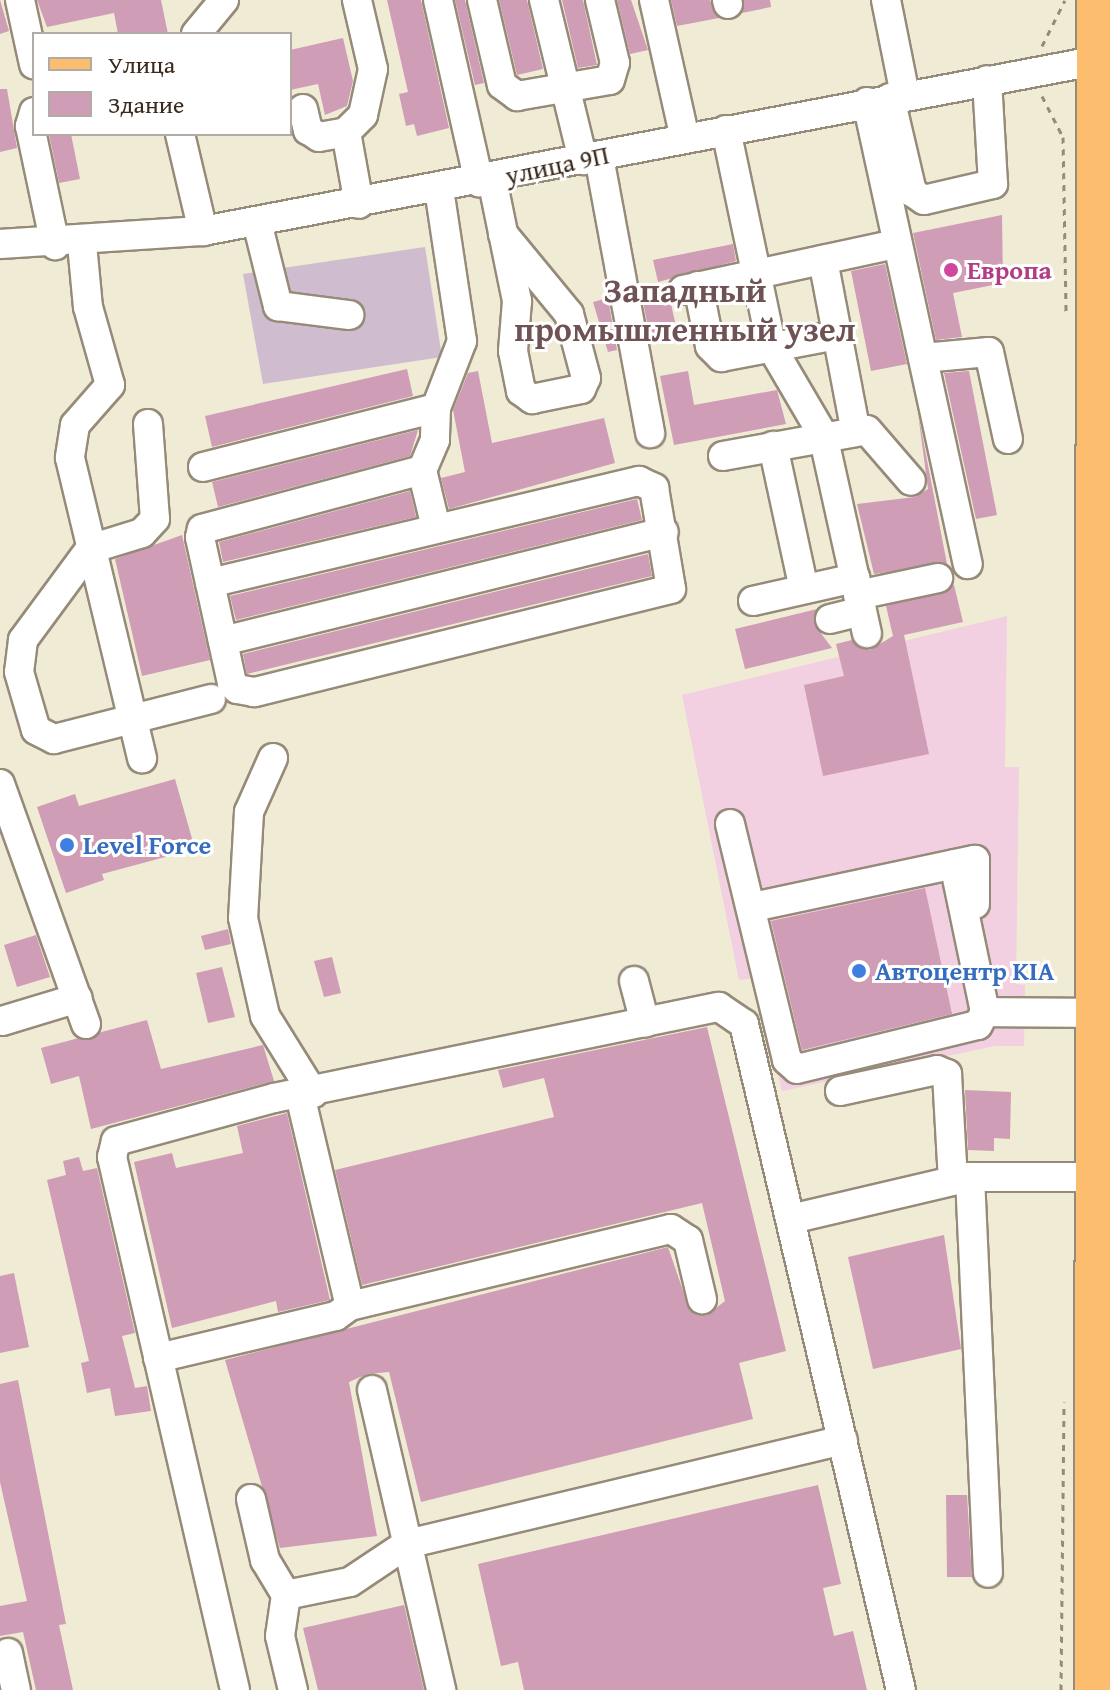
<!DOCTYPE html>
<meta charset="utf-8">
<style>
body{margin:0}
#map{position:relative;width:1110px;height:1690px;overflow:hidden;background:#f0ebd4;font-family:"Gentium Book Plus",serif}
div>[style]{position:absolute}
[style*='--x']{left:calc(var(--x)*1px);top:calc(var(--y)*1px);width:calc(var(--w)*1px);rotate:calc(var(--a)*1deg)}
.built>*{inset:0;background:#f2cfe1}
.industrial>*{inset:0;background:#cfbdcf}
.building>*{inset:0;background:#cf9db6}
.path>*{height:3px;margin-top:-1.5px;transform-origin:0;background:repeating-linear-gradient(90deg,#968a79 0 6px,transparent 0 12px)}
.roads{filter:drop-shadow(2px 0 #968a79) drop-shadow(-2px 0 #968a79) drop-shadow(0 2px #968a79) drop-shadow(0 -2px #968a79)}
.minor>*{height:28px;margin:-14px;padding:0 14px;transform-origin:14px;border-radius:14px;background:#fff}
.major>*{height:36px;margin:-18px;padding:0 18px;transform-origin:18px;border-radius:18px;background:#fcbd6f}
.dots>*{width:22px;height:22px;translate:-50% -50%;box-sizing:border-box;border:4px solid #fff;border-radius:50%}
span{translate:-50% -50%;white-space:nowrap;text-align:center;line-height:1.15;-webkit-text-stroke:6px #fff;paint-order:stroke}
.street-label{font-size:26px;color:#3b2a1e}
.hotel-label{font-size:26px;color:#b23c85;font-weight:700}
.left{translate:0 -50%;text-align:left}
.shop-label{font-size:26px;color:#366cbe;font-weight:700}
.district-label{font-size:34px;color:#6f5253;font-weight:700}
.legend{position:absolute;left:32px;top:32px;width:260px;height:104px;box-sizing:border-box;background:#fff;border:2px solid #b1aaa5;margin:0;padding:10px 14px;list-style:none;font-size:24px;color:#3b2a1e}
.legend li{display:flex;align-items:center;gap:16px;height:40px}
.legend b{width:40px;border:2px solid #b1aaa5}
</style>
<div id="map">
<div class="built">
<i style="clip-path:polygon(1007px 616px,1005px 767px,1019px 767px,1016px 984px,1025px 985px,1024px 1046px,995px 1046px,782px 1091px,755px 978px,739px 980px,682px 695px)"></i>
</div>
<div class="industrial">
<i style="clip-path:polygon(425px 247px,442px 357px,263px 384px,243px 274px)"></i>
</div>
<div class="building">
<i style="clip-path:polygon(0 0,9px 31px,0 34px)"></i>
<i style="clip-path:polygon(37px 0,161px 0,168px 34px,118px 34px,114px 13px,47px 27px)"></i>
<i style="clip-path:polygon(387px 0,421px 0,449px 128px,417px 136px,414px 124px,406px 126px,399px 94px,408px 92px)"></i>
<i style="clip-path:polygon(455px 0,465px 0,484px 83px,475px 85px)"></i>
<i style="clip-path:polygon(499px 0,527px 0,543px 69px,517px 75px)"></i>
<i style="clip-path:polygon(562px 0,583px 0,597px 65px,578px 68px)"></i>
<i style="clip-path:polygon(617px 0,631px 0,648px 50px,630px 54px)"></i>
<i style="clip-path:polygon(671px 0,710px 0,719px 18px,677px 26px)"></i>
<i style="clip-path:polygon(744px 0,770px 0,771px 7px,742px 13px)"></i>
<i style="clip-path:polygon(343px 38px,353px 81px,347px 106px,325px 115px,318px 84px,290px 90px,290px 50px)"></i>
<i style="clip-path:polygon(0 89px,7px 89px,17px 148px,0 152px)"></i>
<i style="clip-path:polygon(49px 134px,71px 134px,80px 179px,59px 183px)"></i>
<i style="clip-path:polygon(1002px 215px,1003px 283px,953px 293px,962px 337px,936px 340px,913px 233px)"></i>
<i style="clip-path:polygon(733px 244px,736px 261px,658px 282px,653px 260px)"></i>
<i style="clip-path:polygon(885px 264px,907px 364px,871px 371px,851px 271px)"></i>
<i style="clip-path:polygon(667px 286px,675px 322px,664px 325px,667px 339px,651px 343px,641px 291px)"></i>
<i style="clip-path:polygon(608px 298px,617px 350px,608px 352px,593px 302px)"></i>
<i style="clip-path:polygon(407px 369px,413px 396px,212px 447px,205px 416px)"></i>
<i style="clip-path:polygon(478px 371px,492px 443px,604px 418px,615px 463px,449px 509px,441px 478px,465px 472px,453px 410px,468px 373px)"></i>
<i style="clip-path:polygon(688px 371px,694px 405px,777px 390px,786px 424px,674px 445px,660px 376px)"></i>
<i style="clip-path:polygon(969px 371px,997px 515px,976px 519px,944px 373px)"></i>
<i style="clip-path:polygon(918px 413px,947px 564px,874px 574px,857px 504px,915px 497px,928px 489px)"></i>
<i style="clip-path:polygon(418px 430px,410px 456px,218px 507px,212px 482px)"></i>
<i style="clip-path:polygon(410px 491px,416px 517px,223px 562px,219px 542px)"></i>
<i style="clip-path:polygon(637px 499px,642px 520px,236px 620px,230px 596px)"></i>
<i style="clip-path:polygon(182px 535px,210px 660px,142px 676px,115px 559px)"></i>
<i style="clip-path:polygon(648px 554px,652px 576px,247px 674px,243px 654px)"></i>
<i style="clip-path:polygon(954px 585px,963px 622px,904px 635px,929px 754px,823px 776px,804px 685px,844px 676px,836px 644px,852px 640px,870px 650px,893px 636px,886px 606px)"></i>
<i style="clip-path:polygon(817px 609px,814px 624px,832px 648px,745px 669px,735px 629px)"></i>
<i style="clip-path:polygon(175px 779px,195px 849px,102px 874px,104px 880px,66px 893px,37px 807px,75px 794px,79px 806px)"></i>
<i style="clip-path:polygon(925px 888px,952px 1014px,802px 1050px,771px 921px)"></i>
<i style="clip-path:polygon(228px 929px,231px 944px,205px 950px,201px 936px)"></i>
<i style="clip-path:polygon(36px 935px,50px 977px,17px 987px,4px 945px)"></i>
<i style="clip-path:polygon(332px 957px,341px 993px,324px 997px,314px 961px)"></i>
<i style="clip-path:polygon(222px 967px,235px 1017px,208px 1023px,196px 973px)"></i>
<i style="clip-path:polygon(147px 1020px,161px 1069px,263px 1045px,274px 1081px,91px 1129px,79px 1076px,51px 1084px,41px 1048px)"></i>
<i style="clip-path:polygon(707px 1027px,786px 1351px,739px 1363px,753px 1419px,421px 1502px,389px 1372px,367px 1374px,349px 1382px,377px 1536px,280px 1548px,225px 1360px,668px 1247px,690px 1311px,707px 1315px,725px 1301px,702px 1203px,362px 1285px,335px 1170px,554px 1117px,544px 1078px,503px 1088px,498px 1070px)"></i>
<i style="clip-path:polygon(965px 1090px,1011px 1092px,1010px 1139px,994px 1138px,994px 1151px,968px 1150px)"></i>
<i style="clip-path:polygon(287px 1113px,330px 1300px,278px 1312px,276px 1301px,172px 1328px,134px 1162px,172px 1153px,176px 1168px,243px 1153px,237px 1126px)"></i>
<i style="clip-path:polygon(79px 1157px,83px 1171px,97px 1168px,135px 1333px,122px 1336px,135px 1388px,147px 1386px,151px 1411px,115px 1416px,110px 1388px,87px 1393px,81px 1363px,89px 1361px,47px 1180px,66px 1175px,63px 1161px)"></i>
<i style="clip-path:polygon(944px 1235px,961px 1349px,873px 1369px,848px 1257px)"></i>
<i style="clip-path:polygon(14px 1273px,29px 1347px,0 1353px,0 1276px)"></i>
<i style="clip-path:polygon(18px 1380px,66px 1624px,59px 1625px,73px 1690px,36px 1690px,23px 1632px,0 1636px,0 1606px,27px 1601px,0 1482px,0 1384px)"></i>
<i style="clip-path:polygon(818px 1485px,841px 1584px,823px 1588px,834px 1636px,853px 1631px,867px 1690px,524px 1690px,518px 1662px,501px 1666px,478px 1564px)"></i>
<i style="clip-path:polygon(946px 1495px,967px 1495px,972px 1577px,947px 1577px)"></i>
<i style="clip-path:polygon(404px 1605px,424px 1690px,318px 1690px,303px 1628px)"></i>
</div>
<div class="path">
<i style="--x:1042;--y:46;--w:51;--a:-63.4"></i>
<i style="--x:1042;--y:96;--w:46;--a:62.9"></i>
<i style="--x:1063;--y:137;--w:178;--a:89"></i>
<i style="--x:1061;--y:1690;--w:288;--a:-89.4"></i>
</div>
<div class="roads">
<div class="minor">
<i style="--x:20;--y:0;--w:66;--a:77.7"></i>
<i style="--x:438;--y:0;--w:187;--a:77.3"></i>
<i style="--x:482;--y:0;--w:87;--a:76.8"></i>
<i style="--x:502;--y:85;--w:19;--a:36"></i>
<i style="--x:517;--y:96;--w:94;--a:-9.8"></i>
<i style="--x:610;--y:80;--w:18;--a:-74"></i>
<i style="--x:615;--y:63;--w:65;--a:-103.4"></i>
<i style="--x:544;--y:0;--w:165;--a:76.3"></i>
<i style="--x:654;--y:0;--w:142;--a:77.4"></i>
<i style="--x:727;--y:0;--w:4;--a:76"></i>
<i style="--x:886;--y:0;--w:97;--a:78.7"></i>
<i style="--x:196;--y:34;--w:44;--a:-50.5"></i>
<i style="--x:890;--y:98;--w:97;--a:76.8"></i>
<i style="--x:912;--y:192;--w:14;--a:34"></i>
<i style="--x:924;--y:200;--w:71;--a:-13.1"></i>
<i style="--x:993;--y:184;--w:104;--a:-93.3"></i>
<i style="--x:867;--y:102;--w:473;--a:77.7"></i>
<i style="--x:303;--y:109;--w:22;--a:77"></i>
<i style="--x:308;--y:130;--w:13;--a:32"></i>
<i style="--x:319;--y:137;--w:27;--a:-10"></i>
<i style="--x:346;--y:132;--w:24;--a:-45"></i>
<i style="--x:363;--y:115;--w:47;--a:-77.7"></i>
<i style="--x:373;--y:69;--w:71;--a:-103.1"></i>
<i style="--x:34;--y:112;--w:15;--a:106"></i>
<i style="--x:30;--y:126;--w:122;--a:78.1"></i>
<i style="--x:726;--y:130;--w:223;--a:78.1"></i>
<i style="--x:772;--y:348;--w:101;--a:59.6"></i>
<i style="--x:823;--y:435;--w:203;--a:77.5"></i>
<i style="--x:346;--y:132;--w:73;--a:79.8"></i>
<i style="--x:180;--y:134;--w:100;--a:76.7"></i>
<i style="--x:599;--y:157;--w:281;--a:79.5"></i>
<i style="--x:492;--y:179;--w:125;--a:78.4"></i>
<i style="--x:517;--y:301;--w:50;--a:94.6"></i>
<i style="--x:513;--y:351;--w:41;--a:78.7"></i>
<i style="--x:521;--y:391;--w:14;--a:36"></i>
<i style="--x:532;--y:399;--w:50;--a:-11.5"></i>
<i style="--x:581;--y:389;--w:12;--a:-66"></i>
<i style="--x:586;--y:378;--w:66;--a:-104.9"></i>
<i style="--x:569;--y:314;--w:104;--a:-129.5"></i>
<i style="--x:257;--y:222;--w:87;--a:76"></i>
<i style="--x:278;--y:306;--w:72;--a:7.2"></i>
<i style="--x:0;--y:244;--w:203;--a:-3.7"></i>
<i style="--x:203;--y:231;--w:923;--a:-10.8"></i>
<i style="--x:82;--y:244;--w:63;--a:84.6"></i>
<i style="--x:88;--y:307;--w:81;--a:74.2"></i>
<i style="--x:110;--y:385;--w:53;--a:131.2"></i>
<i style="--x:75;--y:425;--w:33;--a:99"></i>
<i style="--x:70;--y:458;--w:309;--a:76.5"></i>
<i style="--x:823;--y:260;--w:171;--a:79.2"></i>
<i style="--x:698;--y:286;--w:61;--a:78.7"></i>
<i style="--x:710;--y:346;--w:16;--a:45"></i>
<i style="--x:721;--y:357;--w:118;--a:-10.7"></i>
<i style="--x:683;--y:290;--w:204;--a:-12.2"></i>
<i style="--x:923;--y:358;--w:66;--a:-5.2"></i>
<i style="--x:989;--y:352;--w:89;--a:77.7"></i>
<i style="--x:436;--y:408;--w:32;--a:92"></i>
<i style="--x:435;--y:440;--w:33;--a:113"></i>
<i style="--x:422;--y:470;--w:60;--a:76.4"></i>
<i style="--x:148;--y:424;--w:95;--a:85.8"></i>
<i style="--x:155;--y:519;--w:19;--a:133"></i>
<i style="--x:142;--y:533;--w:54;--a:162.9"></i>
<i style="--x:90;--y:549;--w:113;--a:126.4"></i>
<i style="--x:23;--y:640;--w:32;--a:97"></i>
<i style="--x:19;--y:672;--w:60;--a:73.7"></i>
<i style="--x:36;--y:730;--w:20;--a:27"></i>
<i style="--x:54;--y:739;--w:162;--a:-14.3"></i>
<i style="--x:773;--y:446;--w:146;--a:77.8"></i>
<i style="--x:723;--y:456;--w:146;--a:-10.2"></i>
<i style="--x:867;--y:430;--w:67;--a:49.2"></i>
<i style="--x:203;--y:467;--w:240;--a:-14.2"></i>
<i style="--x:436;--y:408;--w:72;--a:-68.8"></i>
<i style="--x:462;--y:341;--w:154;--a:-98.6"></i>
<i style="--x:210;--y:583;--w:441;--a:-13.4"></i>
<i style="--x:639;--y:481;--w:17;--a:25"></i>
<i style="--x:654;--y:488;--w:102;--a:80.4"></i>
<i style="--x:671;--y:589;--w:430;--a:166.1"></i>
<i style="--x:254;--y:692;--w:17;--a:-170"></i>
<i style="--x:237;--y:689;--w:8;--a:-130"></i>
<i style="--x:232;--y:683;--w:149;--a:-102.4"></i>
<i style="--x:200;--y:537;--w:8;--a:-76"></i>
<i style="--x:202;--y:529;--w:228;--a:-15"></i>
<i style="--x:858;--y:595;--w:82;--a:-12"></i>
<i style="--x:753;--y:601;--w:105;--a:-12.7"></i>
<i style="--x:830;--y:619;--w:33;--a:-14"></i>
<i style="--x:223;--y:641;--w:454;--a:-13.9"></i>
<i style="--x:273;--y:758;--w:59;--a:114"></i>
<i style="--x:249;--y:812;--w:106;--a:93.2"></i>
<i style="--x:243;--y:918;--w:100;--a:77.3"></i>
<i style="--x:265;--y:1016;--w:91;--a:58.1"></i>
<i style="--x:0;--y:784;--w:255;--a:70.3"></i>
<i style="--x:730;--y:824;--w:243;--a:76.4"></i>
<i style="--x:787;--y:1060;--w:13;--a:42"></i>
<i style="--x:797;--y:1069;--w:186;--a:-13.7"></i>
<i style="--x:978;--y:1025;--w:15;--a:-62"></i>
<i style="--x:985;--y:1012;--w:151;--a:-101.8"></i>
<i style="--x:753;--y:907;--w:227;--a:-12"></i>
<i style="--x:975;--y:860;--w:44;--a:90"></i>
<i style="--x:634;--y:981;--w:43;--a:75.3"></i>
<i style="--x:985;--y:1012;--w:109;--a:0.5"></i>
<i style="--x:2;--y:1021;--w:79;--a:-16.8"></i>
<i style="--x:840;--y:1091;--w:99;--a:-12.2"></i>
<i style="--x:937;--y:1070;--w:11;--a:22"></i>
<i style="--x:947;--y:1074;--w:106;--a:86.8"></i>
<i style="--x:300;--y:1095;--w:217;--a:76.7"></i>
<i style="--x:350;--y:1306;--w:330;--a:-13.5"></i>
<i style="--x:671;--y:1229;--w:20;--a:33"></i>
<i style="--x:688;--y:1240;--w:61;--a:76.7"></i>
<i style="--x:970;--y:1177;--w:396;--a:87.4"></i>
<i style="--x:791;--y:1219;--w:184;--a:-13.2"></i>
<i style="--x:970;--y:1177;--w:123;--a:0"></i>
<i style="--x:158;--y:1358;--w:183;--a:-13.3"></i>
<i style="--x:336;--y:1316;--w:17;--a:-36"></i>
<i style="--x:372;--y:1390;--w:308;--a:77"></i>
<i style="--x:251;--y:1499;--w:63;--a:77.1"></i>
<i style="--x:265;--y:1560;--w:41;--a:59"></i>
<i style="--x:286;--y:1595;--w:65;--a:-11.5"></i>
<i style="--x:350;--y:1582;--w:69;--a:-33.7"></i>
<i style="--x:407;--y:1544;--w:448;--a:-13.4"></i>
<i style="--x:286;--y:1595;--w:41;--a:98.3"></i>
<i style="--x:280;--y:1636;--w:56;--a:76.5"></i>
<i style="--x:8;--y:1653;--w:38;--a:78"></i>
<i style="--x:235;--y:1690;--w:547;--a:-102.99"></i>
<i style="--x:112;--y:1157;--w:16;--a:-76"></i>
<i style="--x:116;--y:1141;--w:164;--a:-15.2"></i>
<i style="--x:274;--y:1098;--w:454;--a:-11.6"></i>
<i style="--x:719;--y:1007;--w:30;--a:34"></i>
<i style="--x:744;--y:1024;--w:684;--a:76.74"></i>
</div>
<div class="major">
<i style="--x:1093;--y:1690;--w:1690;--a:-89.93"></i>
</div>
</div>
<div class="dots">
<i style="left:951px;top:270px;background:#d1479c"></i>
<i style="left:67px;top:845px;background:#3f7fe0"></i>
<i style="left:859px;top:971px;background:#3f7fe0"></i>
</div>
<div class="street-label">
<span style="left:557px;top:165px;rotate:-12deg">улица 9П</span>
</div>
<div class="hotel-label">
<span class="left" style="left:967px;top:270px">Европа</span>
</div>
<div class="shop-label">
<span class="left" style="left:83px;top:845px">Level Force</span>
<span class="left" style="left:875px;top:971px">Автоцентр KIA</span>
</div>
<div class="district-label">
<span style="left:685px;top:309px">Западный<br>промышленный узел</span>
</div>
<ul class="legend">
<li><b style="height:10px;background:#fcbd6f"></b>Улица</li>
<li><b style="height:22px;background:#cf9db6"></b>Здание</li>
</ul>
</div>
